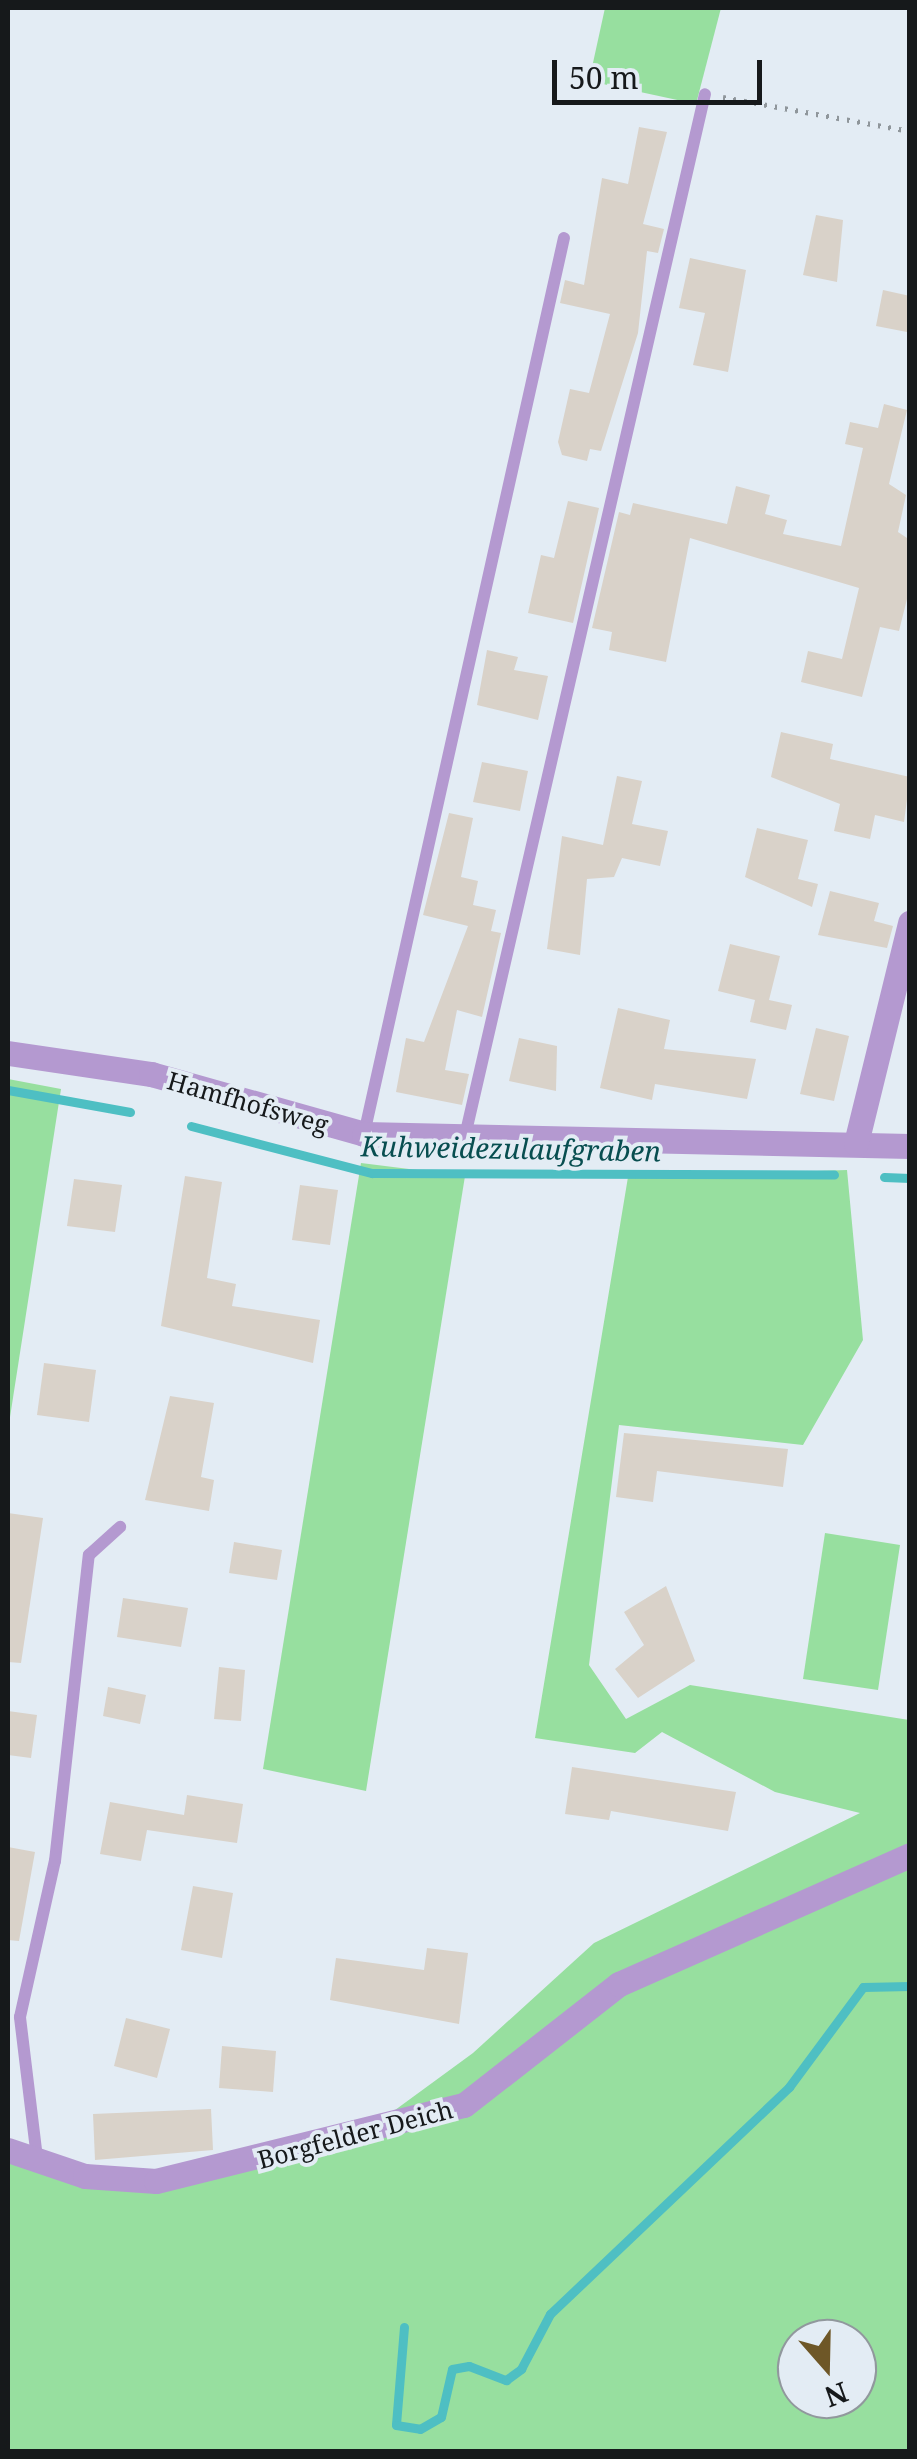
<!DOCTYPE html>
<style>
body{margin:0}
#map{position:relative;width:917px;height:2459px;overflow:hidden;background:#e3ecf4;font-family:"Noto Serif",serif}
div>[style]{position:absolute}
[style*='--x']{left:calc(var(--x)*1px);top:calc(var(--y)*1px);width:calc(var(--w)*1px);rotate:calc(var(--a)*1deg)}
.green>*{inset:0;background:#97df9f}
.stream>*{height:9px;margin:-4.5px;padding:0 4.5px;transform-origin:4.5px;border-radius:4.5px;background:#4ebfc3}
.building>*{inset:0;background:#d9d2c9}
.path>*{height:5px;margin-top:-2.5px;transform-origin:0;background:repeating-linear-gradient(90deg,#8f969b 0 2.5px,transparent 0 10.5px)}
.lane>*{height:12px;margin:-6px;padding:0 6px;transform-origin:6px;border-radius:6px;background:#b499d0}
.street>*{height:25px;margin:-12.5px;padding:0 12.5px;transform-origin:12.5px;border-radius:12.5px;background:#b499d0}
span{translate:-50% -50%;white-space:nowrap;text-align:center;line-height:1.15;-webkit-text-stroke:8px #e3ecf4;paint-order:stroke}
.street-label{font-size:25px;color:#16191b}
.water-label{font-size:28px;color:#084e50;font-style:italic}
.frame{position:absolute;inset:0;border:10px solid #16191b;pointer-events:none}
.north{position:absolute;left:777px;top:2319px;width:100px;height:100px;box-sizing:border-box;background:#e3ecf4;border:2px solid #91989d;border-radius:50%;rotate:160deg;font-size:28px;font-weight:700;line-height:40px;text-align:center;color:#16191b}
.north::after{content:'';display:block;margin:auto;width:35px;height:45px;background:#6e5727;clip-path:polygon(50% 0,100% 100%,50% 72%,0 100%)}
.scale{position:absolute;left:552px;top:60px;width:210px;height:45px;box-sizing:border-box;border:5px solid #16191b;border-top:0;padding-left:12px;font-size:30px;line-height:35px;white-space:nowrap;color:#16191b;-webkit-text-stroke:8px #e3ecf4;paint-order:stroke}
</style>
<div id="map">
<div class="green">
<i style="clip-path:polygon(605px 8px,721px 8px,696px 104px,589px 81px)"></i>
<i style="clip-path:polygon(8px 1079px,61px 1089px,8px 1430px)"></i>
<i style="clip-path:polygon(361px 1163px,465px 1176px,366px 1791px,263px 1769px)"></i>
<i style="clip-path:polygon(evenodd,847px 1170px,863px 1340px,803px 1445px,619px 1425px,589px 1665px,626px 1719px,690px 1685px,909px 1720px,909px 2451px,8px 2451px,8px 2161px,156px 2191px,350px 2143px,473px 2053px,594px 1943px,860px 1813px,775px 1792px,662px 1732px,635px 1753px,535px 1738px,628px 1177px,847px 1170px,797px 2339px,857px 2339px,857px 2399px,797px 2399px,797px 2339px)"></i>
<i style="clip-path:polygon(825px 1533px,900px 1545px,878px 1690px,803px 1679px)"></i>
</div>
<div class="stream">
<i style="--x:8;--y:1090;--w:124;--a:10.2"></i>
<i style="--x:191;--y:1126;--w:187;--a:14.6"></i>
<i style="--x:372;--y:1173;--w:462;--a:0.2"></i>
<i style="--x:884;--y:1177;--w:26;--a:2"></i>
<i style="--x:404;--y:2327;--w:98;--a:94.7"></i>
<i style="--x:396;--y:2425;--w:24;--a:9"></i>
<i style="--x:420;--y:2429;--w:24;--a:-30"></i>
<i style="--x:441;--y:2417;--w:49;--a:-77.1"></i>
<i style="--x:452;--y:2369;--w:17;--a:-10"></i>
<i style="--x:469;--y:2366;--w:40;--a:21"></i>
<i style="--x:506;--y:2380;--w:19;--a:-36"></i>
<i style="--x:521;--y:2369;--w:62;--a:-62.2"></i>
<i style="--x:550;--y:2314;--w:330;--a:-43.5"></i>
<i style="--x:789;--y:2087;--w:124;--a:-53.5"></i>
<i style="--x:863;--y:1987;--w:47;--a:-1.2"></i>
</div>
<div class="building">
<i style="clip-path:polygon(639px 127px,667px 132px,643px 224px,664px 229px,658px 253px,647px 251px,638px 333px,601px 451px,590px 449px,587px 461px,562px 455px,558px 442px,570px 389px,589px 393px,610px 314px,560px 303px,565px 280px,584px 285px,602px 178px,628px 184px)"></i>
<i style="clip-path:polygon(816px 215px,843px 220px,837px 282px,803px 275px)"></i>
<i style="clip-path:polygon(690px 258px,746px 270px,728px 372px,693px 365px,705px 313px,679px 308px)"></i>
<i style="clip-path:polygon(883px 290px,910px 296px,907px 332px,876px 326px)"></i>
<i style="clip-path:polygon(884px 404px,907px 410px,889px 484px,906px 495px,898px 532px,910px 540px,910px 587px,899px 631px,880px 627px,862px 697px,801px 682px,808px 651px,842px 659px,859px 588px,690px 538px,666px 662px,609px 650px,612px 632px,592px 628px,619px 512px,630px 515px,633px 503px,727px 524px,736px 486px,770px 495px,765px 514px,787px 520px,783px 534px,841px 546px,863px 448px,845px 444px,850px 422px,878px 428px)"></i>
<i style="clip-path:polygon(568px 501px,599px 508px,573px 623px,528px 613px,541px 555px,554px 558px)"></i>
<i style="clip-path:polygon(487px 650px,518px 657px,514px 670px,548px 676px,538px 720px,477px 705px)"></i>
<i style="clip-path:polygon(781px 732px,833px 744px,830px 759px,910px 777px,904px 822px,875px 815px,870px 839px,834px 831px,840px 804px,771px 777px)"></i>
<i style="clip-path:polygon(482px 762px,528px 771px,520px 811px,473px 802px)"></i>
<i style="clip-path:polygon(617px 776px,642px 781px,632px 824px,668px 831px,660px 866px,622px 858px,614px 877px,587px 879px,580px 955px,547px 949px,562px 836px,603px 845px)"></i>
<i style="clip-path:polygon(449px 813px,473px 818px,461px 877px,478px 881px,473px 905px,496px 910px,491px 931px,501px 933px,482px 1017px,457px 1010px,445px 1070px,469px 1074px,462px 1105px,396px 1092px,406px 1038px,424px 1042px,468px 926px,423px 915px)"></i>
<i style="clip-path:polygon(757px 828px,808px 840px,798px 879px,818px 884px,812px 907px,745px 877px)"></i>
<i style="clip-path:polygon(830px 891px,879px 903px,874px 921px,893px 926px,887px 948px,818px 935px)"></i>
<i style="clip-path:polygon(730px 944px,780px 956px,769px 1000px,792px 1005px,786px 1030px,750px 1022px,755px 1000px,718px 991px)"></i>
<i style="clip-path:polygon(618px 1008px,670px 1020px,664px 1049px,756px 1059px,747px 1099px,655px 1084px,652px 1100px,600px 1088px)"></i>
<i style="clip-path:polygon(816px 1028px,849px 1036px,834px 1101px,800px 1094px)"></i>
<i style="clip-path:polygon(519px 1038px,557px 1046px,556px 1091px,509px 1081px)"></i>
<i style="clip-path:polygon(185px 1176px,222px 1182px,207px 1278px,236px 1284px,232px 1306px,320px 1320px,313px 1363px,161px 1326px)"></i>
<i style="clip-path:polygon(74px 1179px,122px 1185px,115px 1232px,67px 1226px)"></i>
<i style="clip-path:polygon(300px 1185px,338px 1190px,330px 1245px,292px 1240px)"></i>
<i style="clip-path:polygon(44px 1363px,96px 1370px,89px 1422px,37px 1415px)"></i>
<i style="clip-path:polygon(170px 1396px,214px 1403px,201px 1477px,214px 1480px,209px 1511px,145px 1500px)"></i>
<i style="clip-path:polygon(624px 1433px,788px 1449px,783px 1487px,657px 1471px,653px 1502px,616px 1497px)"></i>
<i style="clip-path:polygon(8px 1513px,43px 1518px,21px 1663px,8px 1662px)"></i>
<i style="clip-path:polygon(234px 1542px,282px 1550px,277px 1580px,229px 1573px)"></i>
<i style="clip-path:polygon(666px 1586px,695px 1661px,638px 1698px,615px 1669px,644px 1645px,624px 1612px)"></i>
<i style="clip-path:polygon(123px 1598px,188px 1608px,181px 1647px,117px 1637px)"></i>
<i style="clip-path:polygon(219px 1667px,245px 1670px,241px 1721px,214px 1719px)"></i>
<i style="clip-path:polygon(108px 1687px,146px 1695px,140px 1724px,103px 1716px)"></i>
<i style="clip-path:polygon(8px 1711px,37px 1715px,31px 1758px,8px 1755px)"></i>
<i style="clip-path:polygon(572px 1767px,736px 1792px,728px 1831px,611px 1811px,609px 1820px,565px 1814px)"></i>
<i style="clip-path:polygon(187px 1795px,243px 1804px,237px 1843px,147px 1830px,141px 1861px,100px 1854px,110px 1802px,184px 1815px)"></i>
<i style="clip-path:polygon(8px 1847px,35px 1852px,19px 1941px,8px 1940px)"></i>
<i style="clip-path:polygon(193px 1886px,233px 1893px,222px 1958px,181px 1950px)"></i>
<i style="clip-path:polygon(427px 1948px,468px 1953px,459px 2024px,330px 2000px,336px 1958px,424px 1970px)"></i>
<i style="clip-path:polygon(126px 2018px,170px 2029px,157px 2078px,114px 2066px)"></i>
<i style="clip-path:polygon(222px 2046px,276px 2051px,273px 2092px,219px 2088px)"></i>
<i style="clip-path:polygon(211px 2109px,213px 2150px,95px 2160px,93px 2114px)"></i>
</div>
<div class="path">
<i style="--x:723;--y:97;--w:190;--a:10.3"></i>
</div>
<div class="lane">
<i style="--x:364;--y:1134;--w:918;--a:-77.42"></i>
<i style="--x:465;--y:1136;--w:1069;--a:-77.03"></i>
<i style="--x:37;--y:2158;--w:142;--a:-96.9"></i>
<i style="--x:20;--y:2017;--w:160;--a:-77.4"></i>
<i style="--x:55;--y:1861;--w:308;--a:-83.7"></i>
<i style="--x:89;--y:1555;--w:42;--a:-42.1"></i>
</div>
<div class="street">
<i style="--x:8;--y:1053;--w:145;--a:8.4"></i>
<i style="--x:151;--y:1074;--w:221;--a:15.7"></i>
<i style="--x:364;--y:1134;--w:546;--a:1.26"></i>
<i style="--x:856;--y:1143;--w:227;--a:-76.2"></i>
<i style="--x:8;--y:2150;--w:81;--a:18.7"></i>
<i style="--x:85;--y:2176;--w:71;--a:4"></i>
<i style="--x:156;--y:2181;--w:317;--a:-13.9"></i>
<i style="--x:464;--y:2105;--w:197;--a:-38"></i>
<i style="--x:619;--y:1984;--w:318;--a:-23.9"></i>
</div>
<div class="street-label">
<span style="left:248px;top:1102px;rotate:16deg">Hamfhofsweg</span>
<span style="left:355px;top:2134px;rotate:-15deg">Borgfelder Deich</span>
</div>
<div class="water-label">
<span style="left:511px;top:1148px;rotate:1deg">Kuhweidezulaufgraben</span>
</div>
<div class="frame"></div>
<div class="north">N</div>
<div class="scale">50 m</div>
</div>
